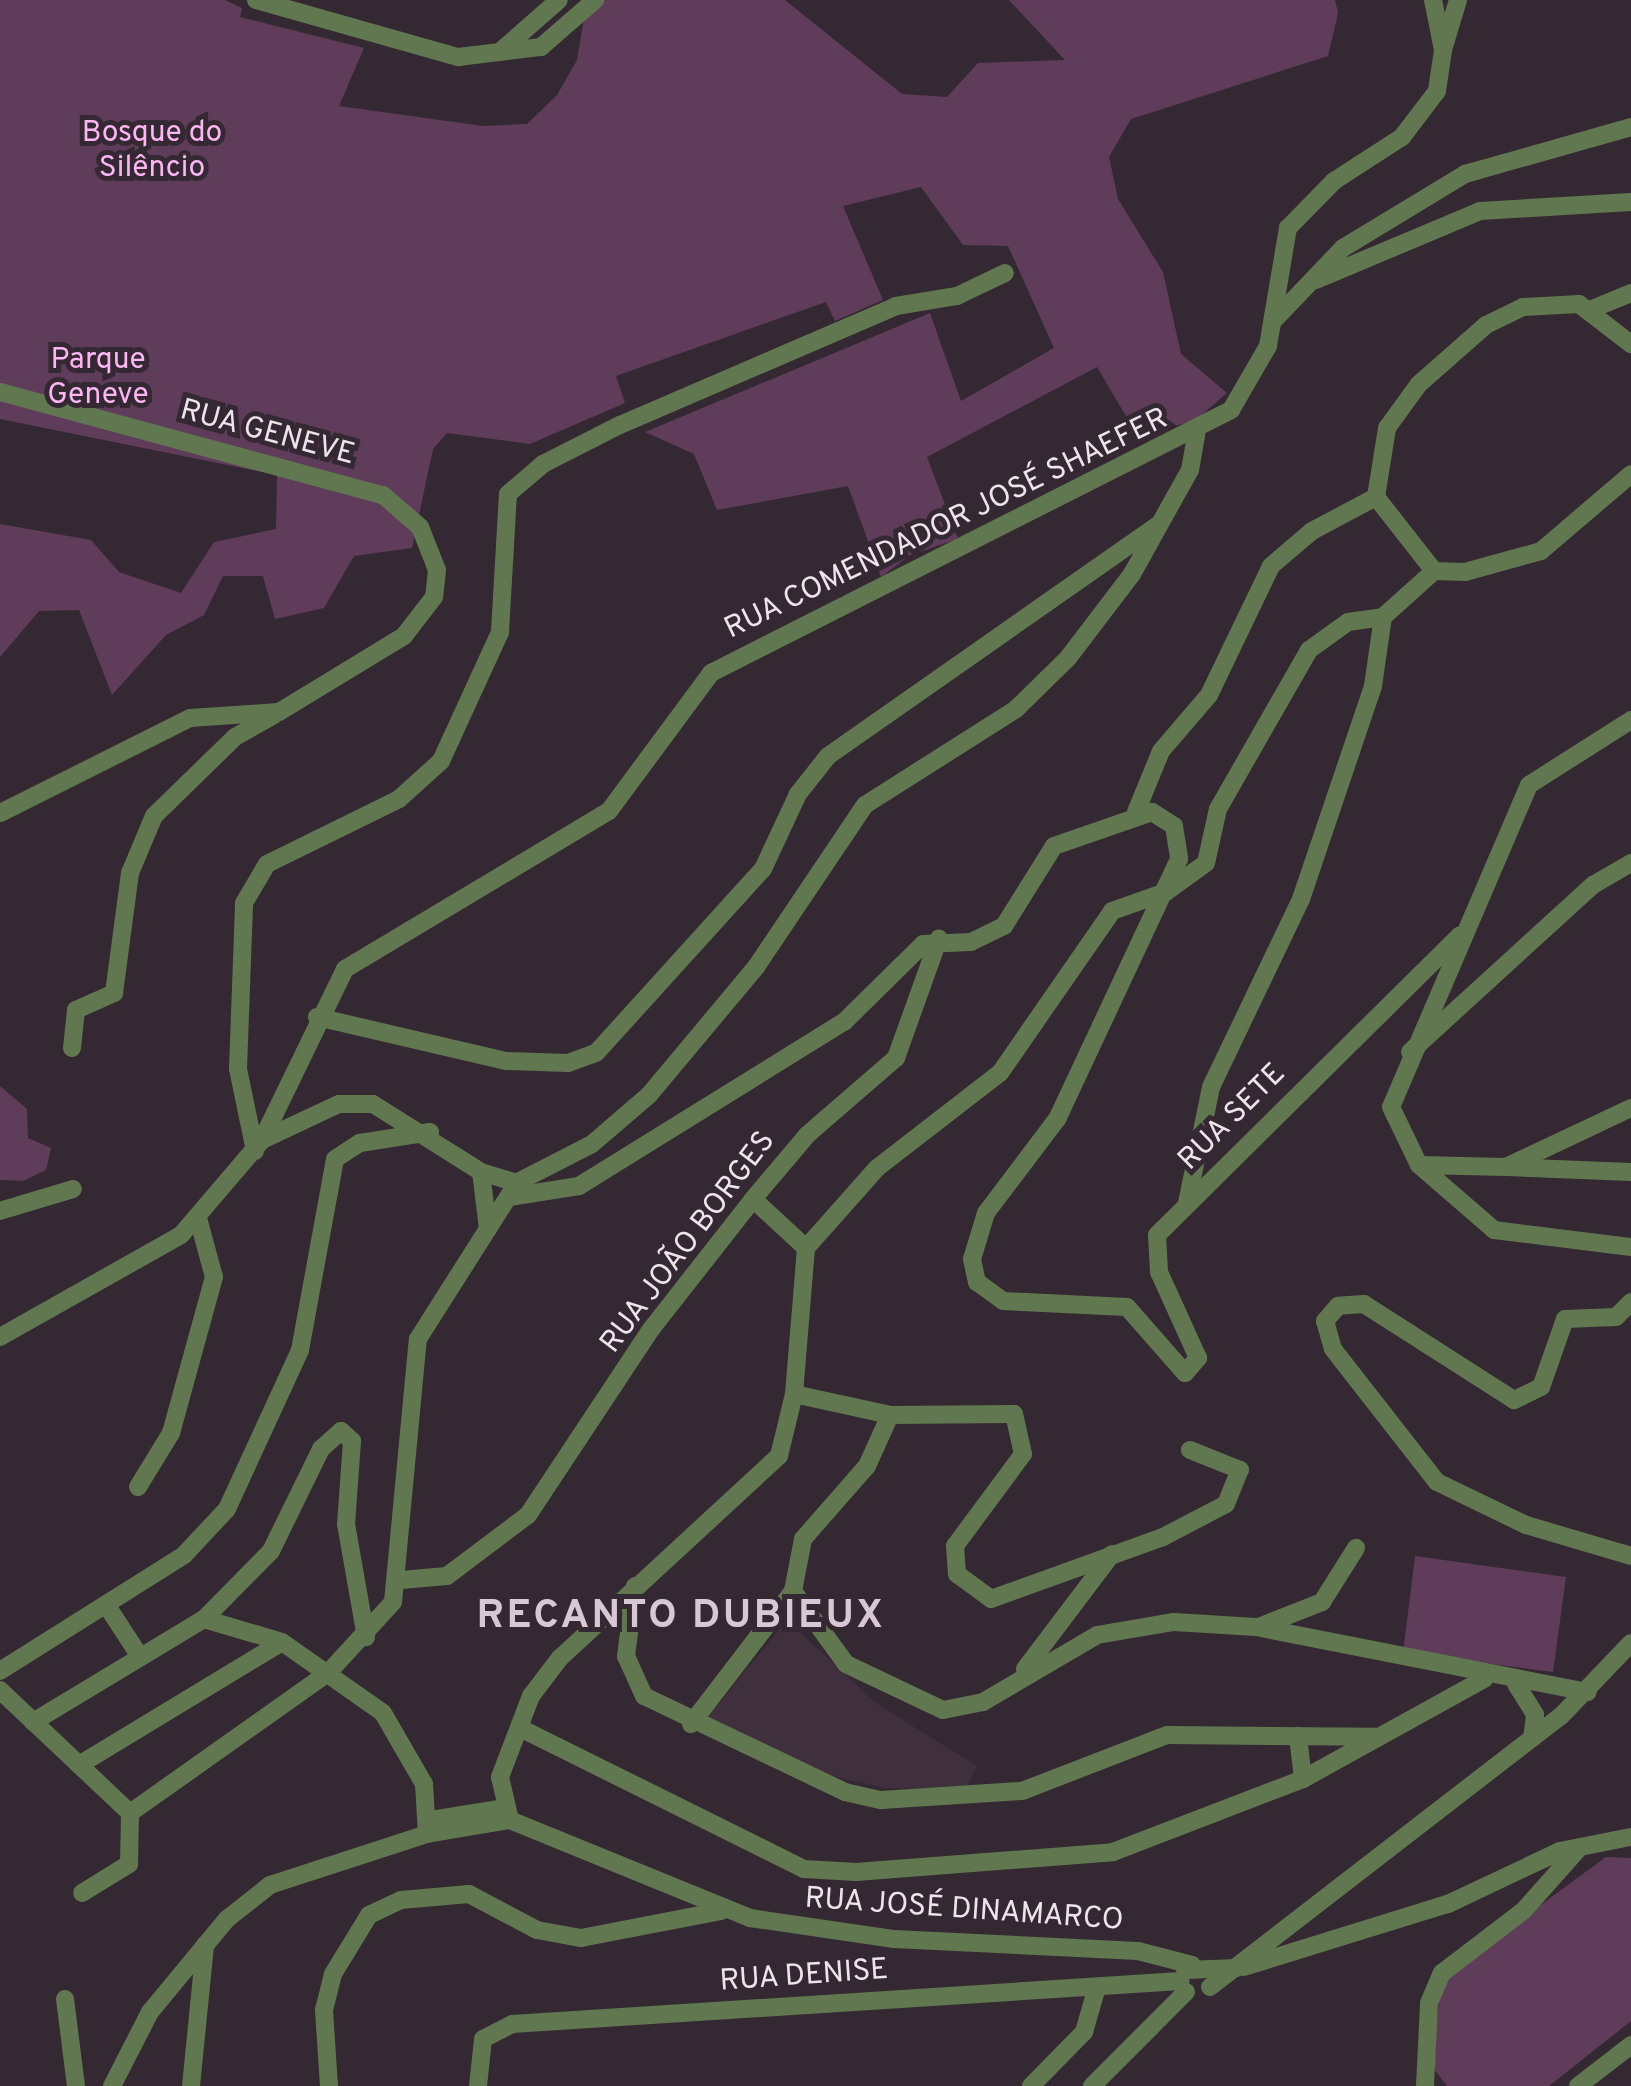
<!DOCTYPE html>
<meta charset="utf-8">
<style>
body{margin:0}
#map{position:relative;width:1631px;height:2086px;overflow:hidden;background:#342832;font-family:Overpass,sans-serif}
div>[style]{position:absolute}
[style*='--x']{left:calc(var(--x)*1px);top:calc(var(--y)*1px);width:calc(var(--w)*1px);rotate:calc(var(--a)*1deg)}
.built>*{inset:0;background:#402f3d}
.green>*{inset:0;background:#603c5b}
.minor>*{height:18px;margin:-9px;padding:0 9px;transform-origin:9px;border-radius:9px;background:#617750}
span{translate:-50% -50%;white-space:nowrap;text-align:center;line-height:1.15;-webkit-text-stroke:10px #342832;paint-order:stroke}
.park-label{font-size:30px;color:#fdb5f3}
.street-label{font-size:30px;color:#ede5eb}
.district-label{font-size:40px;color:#d7c8d4;font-weight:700;letter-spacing:2.5px}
</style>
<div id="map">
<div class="built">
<i style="clip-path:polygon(787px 1620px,876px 1703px,977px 1766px,966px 1789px,886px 1788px,837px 1777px,714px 1724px,708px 1717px)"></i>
</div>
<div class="green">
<i style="clip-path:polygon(0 0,225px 0,242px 8px,240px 17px,364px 48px,339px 106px,483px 126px,527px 124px,557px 95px,577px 60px,587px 0,785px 0,902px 94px,947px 97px,978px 63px,1065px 60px,1009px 0,1335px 0,1338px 13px,1328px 56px,1131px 119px,1109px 157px,1118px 199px,1163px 272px,1181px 354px,1227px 393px,1197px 419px,1139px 438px,1097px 367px,927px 457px,958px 539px,910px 555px,881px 577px,848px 486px,717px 510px,694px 454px,645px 432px,930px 313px,961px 401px,1054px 348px,1008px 246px,963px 245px,921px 187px,843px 206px,883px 300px,835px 321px,826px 302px,616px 376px,625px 403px,530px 444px,447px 433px,433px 449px,412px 548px,354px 556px,324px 608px,275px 619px,263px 576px,223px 576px,204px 615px,166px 635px,112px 695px,79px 610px,39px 611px,0 657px,0 524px,91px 540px,119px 572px,181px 593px,214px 542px,276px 529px,277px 475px,0 419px)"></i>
<i style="clip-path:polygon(0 1086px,27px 1109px,28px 1138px,51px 1148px,46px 1170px,23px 1181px,0 1180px)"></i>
<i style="clip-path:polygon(1415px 1556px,1566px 1577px,1553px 1672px,1403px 1652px)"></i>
<i style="clip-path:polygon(1606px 1857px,1631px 1858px,1631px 2021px,1549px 2086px,1447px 2086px,1431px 2065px,1440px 1995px,1456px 1967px)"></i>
</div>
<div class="minor">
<i style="--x:256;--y:0;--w:210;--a:15.8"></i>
<i style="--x:458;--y:57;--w:84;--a:-6.9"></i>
<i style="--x:541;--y:47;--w:72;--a:-41"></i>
<i style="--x:503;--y:49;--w:74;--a:-41.2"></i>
<i style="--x:1443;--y:50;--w:52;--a:-73.3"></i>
<i style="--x:1316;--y:280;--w:178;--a:-22.8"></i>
<i style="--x:1480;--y:211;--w:151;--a:-3.4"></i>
<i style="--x:1592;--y:309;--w:42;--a:-22.3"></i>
<i style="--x:1274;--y:320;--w:100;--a:-46.2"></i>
<i style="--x:1343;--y:248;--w:143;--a:-31.2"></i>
<i style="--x:1465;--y:174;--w:173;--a:-15.8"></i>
<i style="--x:0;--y:392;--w:397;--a:15.1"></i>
<i style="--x:383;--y:495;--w:49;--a:40.9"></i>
<i style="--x:420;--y:527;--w:46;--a:68.4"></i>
<i style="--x:437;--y:570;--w:27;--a:96"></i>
<i style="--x:434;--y:597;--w:49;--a:127.6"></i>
<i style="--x:404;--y:636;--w:146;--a:148.7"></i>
<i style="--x:279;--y:712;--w:89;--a:176.1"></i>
<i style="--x:190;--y:718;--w:212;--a:153.4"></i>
<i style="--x:1376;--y:497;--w:70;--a:-80.9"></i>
<i style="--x:1387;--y:428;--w:54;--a:-54"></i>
<i style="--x:1419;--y:384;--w:89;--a:-41.4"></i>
<i style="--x:1486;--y:325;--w:41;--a:-25.9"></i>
<i style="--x:1523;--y:307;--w:56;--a:-3.1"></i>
<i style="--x:1579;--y:304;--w:66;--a:37.6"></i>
<i style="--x:1376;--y:497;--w:94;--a:51.9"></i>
<i style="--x:1434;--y:571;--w:31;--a:2"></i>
<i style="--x:1465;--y:572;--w:79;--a:-15.4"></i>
<i style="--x:1541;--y:551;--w:118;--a:-40.5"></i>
<i style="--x:1631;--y:720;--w:121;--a:147.5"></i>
<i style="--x:1529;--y:785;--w:350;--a:113.2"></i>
<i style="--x:1391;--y:1107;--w:64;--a:64.2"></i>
<i style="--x:1419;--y:1165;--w:99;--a:40.9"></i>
<i style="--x:1494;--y:1230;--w:138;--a:7.1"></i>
<i style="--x:1136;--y:812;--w:66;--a:-67.7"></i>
<i style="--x:1161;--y:751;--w:74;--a:-49.4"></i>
<i style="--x:1209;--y:695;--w:143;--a:-64.3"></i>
<i style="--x:1271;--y:566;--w:54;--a:-40.5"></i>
<i style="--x:1312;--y:531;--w:72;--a:-28"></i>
<i style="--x:317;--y:1017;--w:194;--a:13.1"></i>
<i style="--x:506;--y:1061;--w:62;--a:1.8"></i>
<i style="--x:568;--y:1063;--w:30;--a:-20"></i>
<i style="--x:596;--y:1053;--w:248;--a:-47.8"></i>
<i style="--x:763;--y:869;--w:83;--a:-65"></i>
<i style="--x:798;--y:794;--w:48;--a:-51.7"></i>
<i style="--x:828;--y:756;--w:403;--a:-35"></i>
<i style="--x:72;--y:1048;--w:38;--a:-84"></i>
<i style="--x:76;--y:1010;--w:42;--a:-24.1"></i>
<i style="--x:114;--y:993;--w:121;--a:-82.4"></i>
<i style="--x:130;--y:873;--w:62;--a:-67.2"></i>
<i style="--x:154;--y:816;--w:113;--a:-44.3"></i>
<i style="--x:235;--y:737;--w:45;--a:-29.4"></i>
<i style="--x:1410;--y:1052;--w:248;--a:-42.4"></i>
<i style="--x:1593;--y:885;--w:44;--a:-30.1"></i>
<i style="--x:262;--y:1140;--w:85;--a:-25.1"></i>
<i style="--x:339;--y:1104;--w:34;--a:0"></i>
<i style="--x:373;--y:1104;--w:128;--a:32.2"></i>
<i style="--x:481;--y:1172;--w:37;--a:17"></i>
<i style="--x:255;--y:1151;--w:84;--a:-101.7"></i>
<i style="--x:238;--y:1069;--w:166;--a:-87.9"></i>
<i style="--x:244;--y:903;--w:45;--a:-59.5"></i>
<i style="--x:267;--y:864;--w:147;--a:-26.2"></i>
<i style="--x:399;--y:799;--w:57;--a:-42.1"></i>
<i style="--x:441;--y:761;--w:142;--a:-65.4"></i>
<i style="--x:500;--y:632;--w:138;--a:-86.7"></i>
<i style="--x:508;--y:494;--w:46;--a:-40.6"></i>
<i style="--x:543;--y:464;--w:86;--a:-26.9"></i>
<i style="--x:620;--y:425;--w:301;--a:-23.3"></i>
<i style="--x:896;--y:306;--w:62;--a:-9.3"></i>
<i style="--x:957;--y:296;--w:53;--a:-25.6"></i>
<i style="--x:1419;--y:1165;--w:87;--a:1.3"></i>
<i style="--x:1506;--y:1167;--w:138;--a:-25.3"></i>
<i style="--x:1506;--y:1167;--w:125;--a:2.3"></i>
<i style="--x:481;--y:1172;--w:57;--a:83"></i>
<i style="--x:516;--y:1183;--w:85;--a:-27.2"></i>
<i style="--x:592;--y:1144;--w:75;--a:-40.7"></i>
<i style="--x:649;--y:1095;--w:167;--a:-50.1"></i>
<i style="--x:756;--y:967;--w:195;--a:-56.1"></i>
<i style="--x:865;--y:805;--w:179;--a:-32.4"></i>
<i style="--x:1016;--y:709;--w:73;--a:-44.4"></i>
<i style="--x:1068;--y:658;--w:106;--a:-52.7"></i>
<i style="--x:1132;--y:574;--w:119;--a:-60.9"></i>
<i style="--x:1190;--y:470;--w:36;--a:-80"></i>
<i style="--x:509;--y:1197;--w:71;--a:-8.9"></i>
<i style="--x:579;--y:1186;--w:312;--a:-31.8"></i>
<i style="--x:844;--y:1022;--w:111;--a:-44.6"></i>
<i style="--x:923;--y:944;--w:48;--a:-2.4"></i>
<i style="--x:971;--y:942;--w:37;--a:-26"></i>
<i style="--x:1004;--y:926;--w:94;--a:-58"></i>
<i style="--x:1054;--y:846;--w:104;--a:-19.1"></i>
<i style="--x:1152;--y:812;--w:26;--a:32"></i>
<i style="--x:1174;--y:826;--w:33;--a:81"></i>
<i style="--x:1179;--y:859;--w:287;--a:115.1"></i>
<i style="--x:1057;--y:1119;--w:118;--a:127.1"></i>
<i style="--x:986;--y:1213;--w:48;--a:106.9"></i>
<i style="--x:972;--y:1259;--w:24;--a:78"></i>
<i style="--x:977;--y:1282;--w:32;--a:36"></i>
<i style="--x:1003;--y:1301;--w:124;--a:2.8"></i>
<i style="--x:1127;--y:1307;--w:88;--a:48.7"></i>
<i style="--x:1185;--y:1373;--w:20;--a:-49"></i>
<i style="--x:1198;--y:1358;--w:94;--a:-114.4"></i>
<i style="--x:1159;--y:1272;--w:37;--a:-93"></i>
<i style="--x:1157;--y:1235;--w:426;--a:-44.7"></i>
<i style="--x:753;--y:1199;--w:72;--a:42.8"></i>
<i style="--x:1187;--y:1203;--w:118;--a:-78.3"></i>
<i style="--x:1211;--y:1087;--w:208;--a:-64.4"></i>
<i style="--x:1301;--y:899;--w:225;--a:-71.3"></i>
<i style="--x:1373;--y:686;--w:70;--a:-81.8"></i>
<i style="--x:0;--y:1211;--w:76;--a:-16.8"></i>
<i style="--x:806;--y:1248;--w:107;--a:-48.4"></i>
<i style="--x:877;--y:1168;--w:155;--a:-37.7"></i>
<i style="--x:1000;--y:1073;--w:197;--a:-55.3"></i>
<i style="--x:1112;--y:911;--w:57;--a:-19.4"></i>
<i style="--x:1166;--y:892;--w:49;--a:-35.9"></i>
<i style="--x:1206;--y:863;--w:55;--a:-77.5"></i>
<i style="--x:1218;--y:809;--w:183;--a:-60.2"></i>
<i style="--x:1309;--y:650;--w:48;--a:-35.7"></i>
<i style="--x:1348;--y:622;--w:35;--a:-8"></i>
<i style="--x:1383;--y:617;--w:69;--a:-42"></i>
<i style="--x:1631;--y:1302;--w:21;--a:135"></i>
<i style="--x:1616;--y:1317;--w:51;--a:177.8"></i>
<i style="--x:1565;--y:1319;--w:72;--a:109.4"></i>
<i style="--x:1541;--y:1387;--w:30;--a:154"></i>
<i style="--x:1514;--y:1400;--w:178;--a:-147.4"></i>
<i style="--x:1364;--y:1304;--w:26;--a:176"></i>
<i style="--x:1338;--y:1306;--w:20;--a:131"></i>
<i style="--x:1325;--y:1321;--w:29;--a:74"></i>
<i style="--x:1333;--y:1349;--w:169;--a:52"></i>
<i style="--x:1437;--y:1482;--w:99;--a:25.8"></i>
<i style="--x:1526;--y:1525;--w:109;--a:16.4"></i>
<i style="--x:0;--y:1337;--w:208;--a:-29.4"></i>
<i style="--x:181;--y:1235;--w:125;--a:-49.5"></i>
<i style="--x:262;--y:1140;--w:190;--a:-64.1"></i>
<i style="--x:345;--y:969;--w:308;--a:-30.9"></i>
<i style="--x:609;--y:811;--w:172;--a:-53.5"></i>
<i style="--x:711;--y:673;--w:583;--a:-26.83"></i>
<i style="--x:1231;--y:410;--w:74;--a:-60"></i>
<i style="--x:1268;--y:346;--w:120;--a:-80.4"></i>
<i style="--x:1288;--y:228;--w:66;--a:-45.6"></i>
<i style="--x:1334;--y:181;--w:81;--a:-32.9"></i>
<i style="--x:1402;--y:137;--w:58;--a:-52.7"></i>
<i style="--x:1437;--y:91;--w:41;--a:-81.7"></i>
<i style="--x:1443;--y:50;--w:51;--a:-101.3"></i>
<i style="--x:794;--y:1394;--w:98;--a:12.3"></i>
<i style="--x:890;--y:1415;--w:124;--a:-0.5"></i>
<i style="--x:1014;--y:1414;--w:41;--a:77.3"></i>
<i style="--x:1023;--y:1454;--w:114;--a:126.5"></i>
<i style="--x:955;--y:1546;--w:28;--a:86"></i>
<i style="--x:957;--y:1574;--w:42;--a:36.3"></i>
<i style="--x:991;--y:1599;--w:183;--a:-19.8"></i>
<i style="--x:1163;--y:1537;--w:71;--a:-27.6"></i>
<i style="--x:1226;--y:1504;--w:37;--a:-68"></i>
<i style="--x:1240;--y:1470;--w:54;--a:-158.2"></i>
<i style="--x:138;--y:1487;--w:63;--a:-58.6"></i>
<i style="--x:171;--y:1433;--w:162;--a:-74.6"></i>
<i style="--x:214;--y:1277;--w:61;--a:-105.2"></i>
<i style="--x:401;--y:1580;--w:46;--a:-5"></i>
<i style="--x:447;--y:1576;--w:101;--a:-37"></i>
<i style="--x:528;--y:1515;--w:224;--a:-56.5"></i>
<i style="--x:652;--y:1328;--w:164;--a:-51.9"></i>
<i style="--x:753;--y:1199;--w:84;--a:-49.8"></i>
<i style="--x:807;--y:1135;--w:118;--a:-40.9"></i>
<i style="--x:896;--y:1058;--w:127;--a:-70.3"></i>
<i style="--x:635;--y:1586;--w:71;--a:97.3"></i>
<i style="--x:626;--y:1656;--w:44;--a:65.8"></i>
<i style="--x:644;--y:1696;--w:223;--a:25.5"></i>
<i style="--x:845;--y:1792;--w:37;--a:13"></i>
<i style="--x:881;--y:1800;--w:141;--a:-3.7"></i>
<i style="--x:1022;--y:1791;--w:155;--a:-21.1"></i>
<i style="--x:1167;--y:1735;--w:211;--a:0.5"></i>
<i style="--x:793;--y:1591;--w:90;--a:54"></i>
<i style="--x:846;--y:1664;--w:107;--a:25.4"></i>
<i style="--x:943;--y:1710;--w:41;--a:-11.3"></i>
<i style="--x:983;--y:1702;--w:132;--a:-30.4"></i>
<i style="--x:1097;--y:1635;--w:78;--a:-9.6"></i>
<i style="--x:1174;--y:1622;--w:82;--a:3.5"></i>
<i style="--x:1256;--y:1627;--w:338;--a:11.1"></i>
<i style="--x:107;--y:1606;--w:59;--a:56.9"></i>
<i style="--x:204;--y:1619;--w:81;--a:16.4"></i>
<i style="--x:282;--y:1642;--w:123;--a:35.1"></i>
<i style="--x:383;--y:1713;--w:82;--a:60"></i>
<i style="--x:424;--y:1784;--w:50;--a:86.6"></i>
<i style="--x:1261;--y:1626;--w:66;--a:-21.5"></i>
<i style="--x:1322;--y:1602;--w:64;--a:-57.8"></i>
<i style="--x:1025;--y:1669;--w:144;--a:-52.9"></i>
<i style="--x:0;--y:1671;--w:218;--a:-32.2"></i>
<i style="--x:184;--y:1555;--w:63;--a:-46.9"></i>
<i style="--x:227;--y:1509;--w:175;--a:-65.3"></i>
<i style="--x:300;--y:1350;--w:194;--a:-79.6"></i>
<i style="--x:335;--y:1159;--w:30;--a:-33"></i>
<i style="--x:360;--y:1143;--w:71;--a:-8.9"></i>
<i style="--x:1516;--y:1684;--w:36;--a:58"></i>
<i style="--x:1535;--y:1715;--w:23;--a:97"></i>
<i style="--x:0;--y:1690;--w:179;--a:43.4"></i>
<i style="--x:130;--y:1813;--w:51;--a:91.1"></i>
<i style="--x:129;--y:1864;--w:55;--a:148.3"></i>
<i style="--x:33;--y:1722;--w:200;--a:-31.1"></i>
<i style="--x:204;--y:1619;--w:95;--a:-45.4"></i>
<i style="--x:271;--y:1551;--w:114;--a:-63.9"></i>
<i style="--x:321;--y:1449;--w:27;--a:-42"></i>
<i style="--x:341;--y:1431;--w:15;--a:42"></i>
<i style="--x:352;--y:1441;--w:83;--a:94.1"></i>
<i style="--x:346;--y:1524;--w:115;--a:80"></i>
<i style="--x:691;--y:1724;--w:168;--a:-52.5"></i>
<i style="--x:793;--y:1591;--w:53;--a:-79.1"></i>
<i style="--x:803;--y:1539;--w:97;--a:-48.8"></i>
<i style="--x:867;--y:1466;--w:56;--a:-65.7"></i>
<i style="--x:520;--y:1728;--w:317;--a:26.4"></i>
<i style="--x:804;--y:1869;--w:52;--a:3.3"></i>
<i style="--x:856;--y:1872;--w:258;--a:-4.4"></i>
<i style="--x:1113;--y:1852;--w:204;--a:-21"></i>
<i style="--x:1303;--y:1779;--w:207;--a:-28.9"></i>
<i style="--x:1298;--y:1736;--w:43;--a:83.4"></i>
<i style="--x:79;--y:1765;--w:237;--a:-31.2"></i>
<i style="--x:130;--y:1813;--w:242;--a:-35.3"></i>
<i style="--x:328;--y:1673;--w:96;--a:-47.5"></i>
<i style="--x:393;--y:1602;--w:264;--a:-84.6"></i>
<i style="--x:418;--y:1339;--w:179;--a:-57.6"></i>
<i style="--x:431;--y:1820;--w:74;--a:-9.3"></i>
<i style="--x:510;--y:1820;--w:259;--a:22.2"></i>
<i style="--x:750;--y:1918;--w:146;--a:8.3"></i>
<i style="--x:894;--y:1939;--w:244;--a:2.8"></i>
<i style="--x:1138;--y:1951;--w:56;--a:14.5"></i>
<i style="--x:510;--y:1820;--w:44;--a:-103.1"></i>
<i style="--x:500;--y:1777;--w:87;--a:-69.1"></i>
<i style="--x:531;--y:1696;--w:48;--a:-52.7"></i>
<i style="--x:560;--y:1658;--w:298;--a:-42.7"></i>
<i style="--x:779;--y:1456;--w:64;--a:-76.4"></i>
<i style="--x:794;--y:1394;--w:146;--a:-85.3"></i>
<i style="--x:1244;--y:1967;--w:214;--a:-17.2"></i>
<i style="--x:1448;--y:1904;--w:124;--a:-25.3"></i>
<i style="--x:1560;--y:1851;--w:72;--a:-11.2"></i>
<i style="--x:1185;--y:1970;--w:52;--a:-2.2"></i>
<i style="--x:1210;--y:1987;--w:443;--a:-37.7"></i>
<i style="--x:1561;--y:1716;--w:101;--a:-46.2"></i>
<i style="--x:65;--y:1999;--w:88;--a:82.8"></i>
<i style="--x:112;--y:2086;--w:83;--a:-62.8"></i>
<i style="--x:150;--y:2012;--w:121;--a:-50.4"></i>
<i style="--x:227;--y:1919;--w:55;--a:-38.3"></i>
<i style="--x:270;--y:1885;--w:165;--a:-18"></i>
<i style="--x:427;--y:1834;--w:84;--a:-9.6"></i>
<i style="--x:191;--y:2086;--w:142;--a:-84.3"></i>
<i style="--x:329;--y:2086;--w:76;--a:-93.8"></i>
<i style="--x:324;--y:2010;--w:37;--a:-76"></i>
<i style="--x:333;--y:1974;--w:69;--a:-58.6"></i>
<i style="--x:369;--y:1915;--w:35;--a:-25"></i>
<i style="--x:401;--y:1900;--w:68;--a:-5"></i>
<i style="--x:469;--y:1894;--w:77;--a:27.9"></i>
<i style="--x:537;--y:1930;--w:45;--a:10.3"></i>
<i style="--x:581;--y:1938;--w:143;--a:-10.9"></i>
<i style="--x:478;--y:2086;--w:47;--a:-83.9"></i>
<i style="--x:483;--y:2039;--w:33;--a:-27"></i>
<i style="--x:512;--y:2024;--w:670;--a:-3.68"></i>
<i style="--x:1031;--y:2086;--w:76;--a:-45.5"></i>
<i style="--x:1084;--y:2032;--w:47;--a:-73.9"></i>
<i style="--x:1092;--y:2086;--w:133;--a:-45"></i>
<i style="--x:1425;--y:2086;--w:83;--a:-87.2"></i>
<i style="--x:1429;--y:2003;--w:33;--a:-67"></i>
<i style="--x:1442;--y:1973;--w:103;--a:-37.5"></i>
<i style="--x:1524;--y:1910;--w:84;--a:-48.4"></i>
<i style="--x:1578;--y:2086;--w:67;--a:-37.7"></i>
</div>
<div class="park-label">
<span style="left:152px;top:151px">Bosque do<br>Silêncio</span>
<span style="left:98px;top:378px">Parque<br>Geneve</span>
</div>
<div class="street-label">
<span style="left:267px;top:434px;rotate:15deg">RUA GENEVE</span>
<span style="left:947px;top:525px;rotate:-26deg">RUA COMENDADOR JOSÉ SHAEFER</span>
<span style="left:1233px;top:1118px;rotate:-45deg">RUA SETE</span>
<span style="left:689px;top:1243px;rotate:-53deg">RUA JOÃO BORGES</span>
<span style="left:964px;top:1911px;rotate:4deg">RUA JOSÉ DINAMARCO</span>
<span style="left:804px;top:1977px;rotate:-4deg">RUA DENISE</span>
</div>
<div class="district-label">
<span style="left:681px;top:1617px">RECANTO DUBIEUX</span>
</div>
</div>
